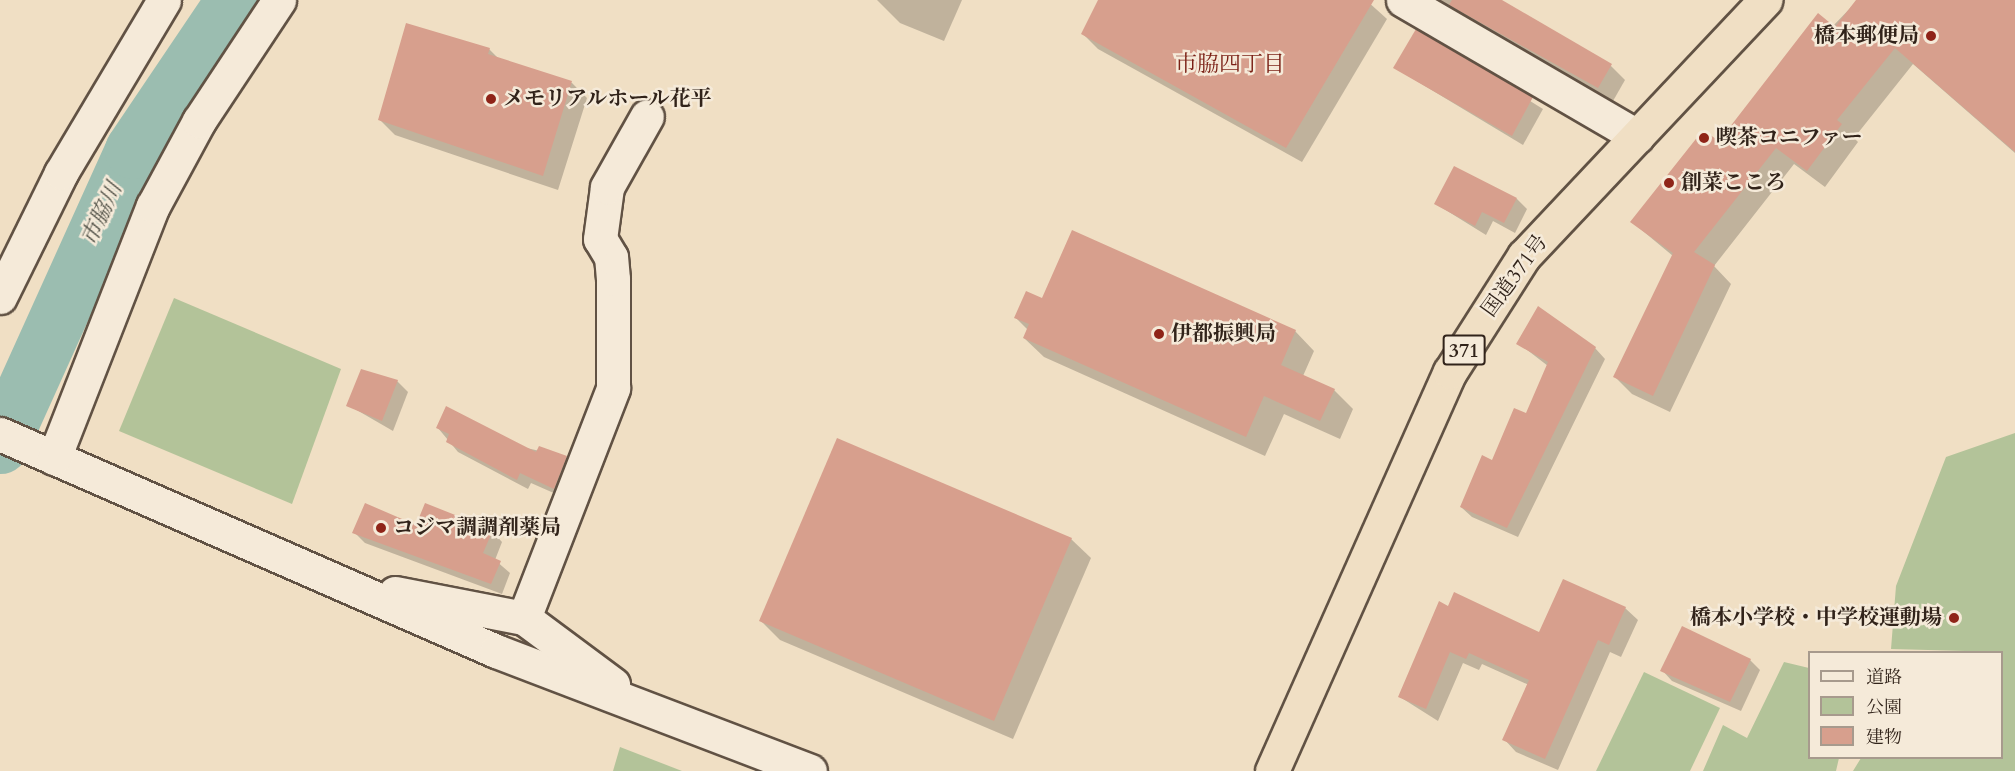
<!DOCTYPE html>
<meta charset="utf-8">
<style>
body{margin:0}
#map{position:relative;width:2015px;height:771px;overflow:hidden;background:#f0dfc4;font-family:Cardo,"Noto Serif JP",serif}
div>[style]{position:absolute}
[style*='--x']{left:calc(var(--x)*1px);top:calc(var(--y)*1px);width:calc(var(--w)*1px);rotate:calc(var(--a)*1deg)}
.green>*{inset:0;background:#b3c399}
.shadow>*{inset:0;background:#0003}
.river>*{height:57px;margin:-28.5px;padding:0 28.5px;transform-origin:28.5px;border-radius:28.5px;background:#9bbdb0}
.building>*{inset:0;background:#d79f8d}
.roads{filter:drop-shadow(2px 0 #615244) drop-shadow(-2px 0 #615244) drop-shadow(0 2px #615244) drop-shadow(0 -2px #615244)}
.minor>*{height:33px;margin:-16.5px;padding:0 16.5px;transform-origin:16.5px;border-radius:16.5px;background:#f5ead9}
.highway>*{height:33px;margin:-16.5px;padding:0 16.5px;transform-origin:16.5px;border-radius:16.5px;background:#f0dfc4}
.dots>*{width:16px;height:16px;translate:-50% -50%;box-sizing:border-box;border:3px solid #f5ead9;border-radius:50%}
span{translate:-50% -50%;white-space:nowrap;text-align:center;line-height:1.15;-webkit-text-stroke:5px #f5ead9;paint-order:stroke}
.shield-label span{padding:2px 4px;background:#f5ead9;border:2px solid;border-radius:4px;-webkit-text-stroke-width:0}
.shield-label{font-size:20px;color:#31231a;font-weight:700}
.poi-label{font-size:21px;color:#31231a;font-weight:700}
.right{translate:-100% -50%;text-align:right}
.left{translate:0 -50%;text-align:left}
.street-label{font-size:21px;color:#31231a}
.neighbourhood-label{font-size:22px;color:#7a1f14}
.water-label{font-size:22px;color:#515147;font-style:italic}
.legend{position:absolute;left:1808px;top:651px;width:195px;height:108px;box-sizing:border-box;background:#f5ead9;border:2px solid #a79a8d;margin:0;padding:8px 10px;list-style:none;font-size:18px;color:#31231a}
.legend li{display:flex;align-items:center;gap:12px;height:30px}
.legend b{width:30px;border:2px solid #a79a8d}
</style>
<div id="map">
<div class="green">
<i style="clip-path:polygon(174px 298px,341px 369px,292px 504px,119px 431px)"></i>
<i style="clip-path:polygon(2015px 433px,2015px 771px,1853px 771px,1861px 758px,2002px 758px,2002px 652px,1891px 649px,1896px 586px,1946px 457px)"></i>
<i style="clip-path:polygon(1784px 662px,1809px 668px,1810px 758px,1839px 758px,1836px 771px,1703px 771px,1723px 725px,1747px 738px)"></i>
<i style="clip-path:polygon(1644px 672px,1720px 708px,1690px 771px,1596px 771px)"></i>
<i style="clip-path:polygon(620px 747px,682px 771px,613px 771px)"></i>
</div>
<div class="shadow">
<i style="clip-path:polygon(877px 0,962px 0,944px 41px,900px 23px)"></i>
<i style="clip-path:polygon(1100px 0,1366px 0,1387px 19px,1302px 162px,1098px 49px,1083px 34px)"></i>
<i style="clip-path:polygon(1432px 0,1496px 0,1611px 66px,1625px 80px,1613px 101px)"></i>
<i style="clip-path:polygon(1858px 0,2015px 0,2015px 153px,1913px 64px,1854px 138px,1858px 142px,1825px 187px,1794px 164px,1714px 266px,1731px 284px,1670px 412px,1632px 394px,1615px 377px,1673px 256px,1632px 222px,1720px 143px)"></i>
<i style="clip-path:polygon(1417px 31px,1543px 109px,1523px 145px,1395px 68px)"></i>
<i style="clip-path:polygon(489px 49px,500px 60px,572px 83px,587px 98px,558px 190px,395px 135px,379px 119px)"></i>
<i style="clip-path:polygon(1517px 199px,1527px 209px,1515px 233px,1493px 221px,1486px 235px,1436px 204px)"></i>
<i style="clip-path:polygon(1043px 300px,1295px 331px,1314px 351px,1303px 376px,1334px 390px,1353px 409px,1340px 439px,1284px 414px,1265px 456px,1044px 357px,1024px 338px,1028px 330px,1016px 318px)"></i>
<i style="clip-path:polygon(1518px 343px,1595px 348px,1605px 359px,1518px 537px,1472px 517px,1461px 507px,1526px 415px,1548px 366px)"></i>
<i style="clip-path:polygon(397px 381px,408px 392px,393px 431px,348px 405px)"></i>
<i style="clip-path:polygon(438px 428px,566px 457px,576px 468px,565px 498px,531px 483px,528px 489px,458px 452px)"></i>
<i style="clip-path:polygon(492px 531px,502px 542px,495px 560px,510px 573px,502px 594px,365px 543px,354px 532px)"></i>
<i style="clip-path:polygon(1071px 539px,1091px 558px,1013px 739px,780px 640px,761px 621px)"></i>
<i style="clip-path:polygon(1449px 608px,1540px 634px,1625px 608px,1638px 620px,1621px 657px,1610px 652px,1558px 770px,1516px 752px,1504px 739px,1529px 685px,1482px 664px,1479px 670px,1463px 663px,1438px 721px,1400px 697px)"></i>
<i style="clip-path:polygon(1750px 660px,1760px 670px,1741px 711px,1672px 681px,1662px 670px)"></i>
</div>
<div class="river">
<i style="--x:0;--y:445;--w:324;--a:-65.7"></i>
<i style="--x:133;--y:150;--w:181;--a:-56"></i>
</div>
<div class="building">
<i style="clip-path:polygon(1098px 0,1374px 0,1286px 148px,1081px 34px)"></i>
<i style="clip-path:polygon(1452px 0,1502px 0,1612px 64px,1598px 88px,1449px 5px)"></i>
<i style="clip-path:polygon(1856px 0,2015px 0,2015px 152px,1895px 48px,1837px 120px,1842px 124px,1807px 171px,1776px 148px,1694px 252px,1715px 265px,1653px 396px,1613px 377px,1673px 253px,1630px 222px,1703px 130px,1719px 141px,1818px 13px,1835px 27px)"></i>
<i style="clip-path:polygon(406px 23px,490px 48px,488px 54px,572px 81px,543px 176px,378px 120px)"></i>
<i style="clip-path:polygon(1416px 29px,1533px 97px,1512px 136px,1393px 68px)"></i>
<i style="clip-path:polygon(1454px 166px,1517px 198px,1504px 223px,1482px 212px,1475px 226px,1434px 204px)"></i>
<i style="clip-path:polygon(1072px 230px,1296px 330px,1281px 365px,1335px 389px,1320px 421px,1264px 396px,1246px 437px,1023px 338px,1029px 324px,1014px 318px,1026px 291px,1042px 298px)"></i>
<i style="clip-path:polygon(1538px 306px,1596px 347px,1507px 528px,1460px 507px,1482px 455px,1492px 460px,1514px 408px,1526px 413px,1548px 362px,1516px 344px)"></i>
<i style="clip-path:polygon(361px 369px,398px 380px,382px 421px,346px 406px)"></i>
<i style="clip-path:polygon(446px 406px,536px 452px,539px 446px,567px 456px,554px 489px,520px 473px,517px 480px,446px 442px,449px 434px,436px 428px)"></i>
<i style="clip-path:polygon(837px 438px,1072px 538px,994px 721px,759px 621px)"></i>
<i style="clip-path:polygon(365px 503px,416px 525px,425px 503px,493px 530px,483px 553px,501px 561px,491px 584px,352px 533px)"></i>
<i style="clip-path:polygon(1563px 579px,1626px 607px,1609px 645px,1598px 640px,1545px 759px,1502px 740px,1529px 680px,1469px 653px,1466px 659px,1450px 652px,1426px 709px,1398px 697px,1439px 601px,1448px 606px,1454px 592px,1539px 632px)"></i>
<i style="clip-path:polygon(1682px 626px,1751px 659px,1730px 702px,1660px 671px)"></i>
</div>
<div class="roads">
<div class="minor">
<i style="--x:1403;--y:0;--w:271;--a:30.2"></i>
<i style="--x:0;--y:297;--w:138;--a:-63.8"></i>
<i style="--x:61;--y:173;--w:201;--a:-59.2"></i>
<i style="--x:0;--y:434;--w:541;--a:23.63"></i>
<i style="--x:496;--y:651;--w:336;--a:20.9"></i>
<i style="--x:54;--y:458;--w:271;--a:-68.6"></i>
<i style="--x:153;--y:206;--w:97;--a:-61.6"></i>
<i style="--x:199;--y:121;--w:145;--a:-56.5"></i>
<i style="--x:395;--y:593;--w:131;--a:11"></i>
<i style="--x:524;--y:618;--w:111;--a:36.6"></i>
<i style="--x:524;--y:618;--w:247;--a:-68.8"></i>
<i style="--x:613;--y:388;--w:109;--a:-90"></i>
<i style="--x:613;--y:279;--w:22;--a:-95"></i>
<i style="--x:611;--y:257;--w:21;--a:-121"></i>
<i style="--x:600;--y:239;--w:52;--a:-82.3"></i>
<i style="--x:607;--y:187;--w:81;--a:-60.6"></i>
</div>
<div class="highway">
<i style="--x:1272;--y:771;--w:437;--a:-66"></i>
<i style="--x:1450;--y:372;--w:138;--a:-57.5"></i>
<i style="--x:1524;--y:256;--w:352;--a:-46.7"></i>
</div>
</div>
<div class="dots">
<i style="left:1931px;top:36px;background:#8f2418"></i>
<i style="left:491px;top:99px;background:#8f2418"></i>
<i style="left:1704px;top:138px;background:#8f2418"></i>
<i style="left:1669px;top:183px;background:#8f2418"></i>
<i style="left:1159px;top:334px;background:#8f2418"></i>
<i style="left:381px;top:528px;background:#8f2418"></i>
<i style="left:1954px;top:618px;background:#8f2418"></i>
</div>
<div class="shield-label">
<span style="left:1464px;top:350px">371</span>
</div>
<div class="poi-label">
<span class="right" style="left:1919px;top:36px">橋本郵便局</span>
<span class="left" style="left:503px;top:99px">メモリアルホール花平</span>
<span class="left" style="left:1716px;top:138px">喫茶コニファー</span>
<span class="left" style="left:1681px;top:183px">創菜こころ</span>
<span class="left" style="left:1171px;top:334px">伊都振興局</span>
<span class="left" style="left:393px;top:528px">コジマ調調剤薬局</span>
<span class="right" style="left:1942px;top:618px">橋本小学校・中学校運動場</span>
</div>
<div class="street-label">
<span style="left:1515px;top:276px;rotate:-54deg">国道371号</span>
</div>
<div class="neighbourhood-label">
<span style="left:1230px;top:65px">市脇四丁目</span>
</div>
<div class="water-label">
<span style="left:102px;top:214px;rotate:-65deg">市脇川</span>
</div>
<ul class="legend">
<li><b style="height:8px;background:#f5ead9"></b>道路</li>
<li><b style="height:16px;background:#b3c399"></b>公園</li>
<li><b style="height:16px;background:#d79f8d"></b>建物</li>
</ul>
</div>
